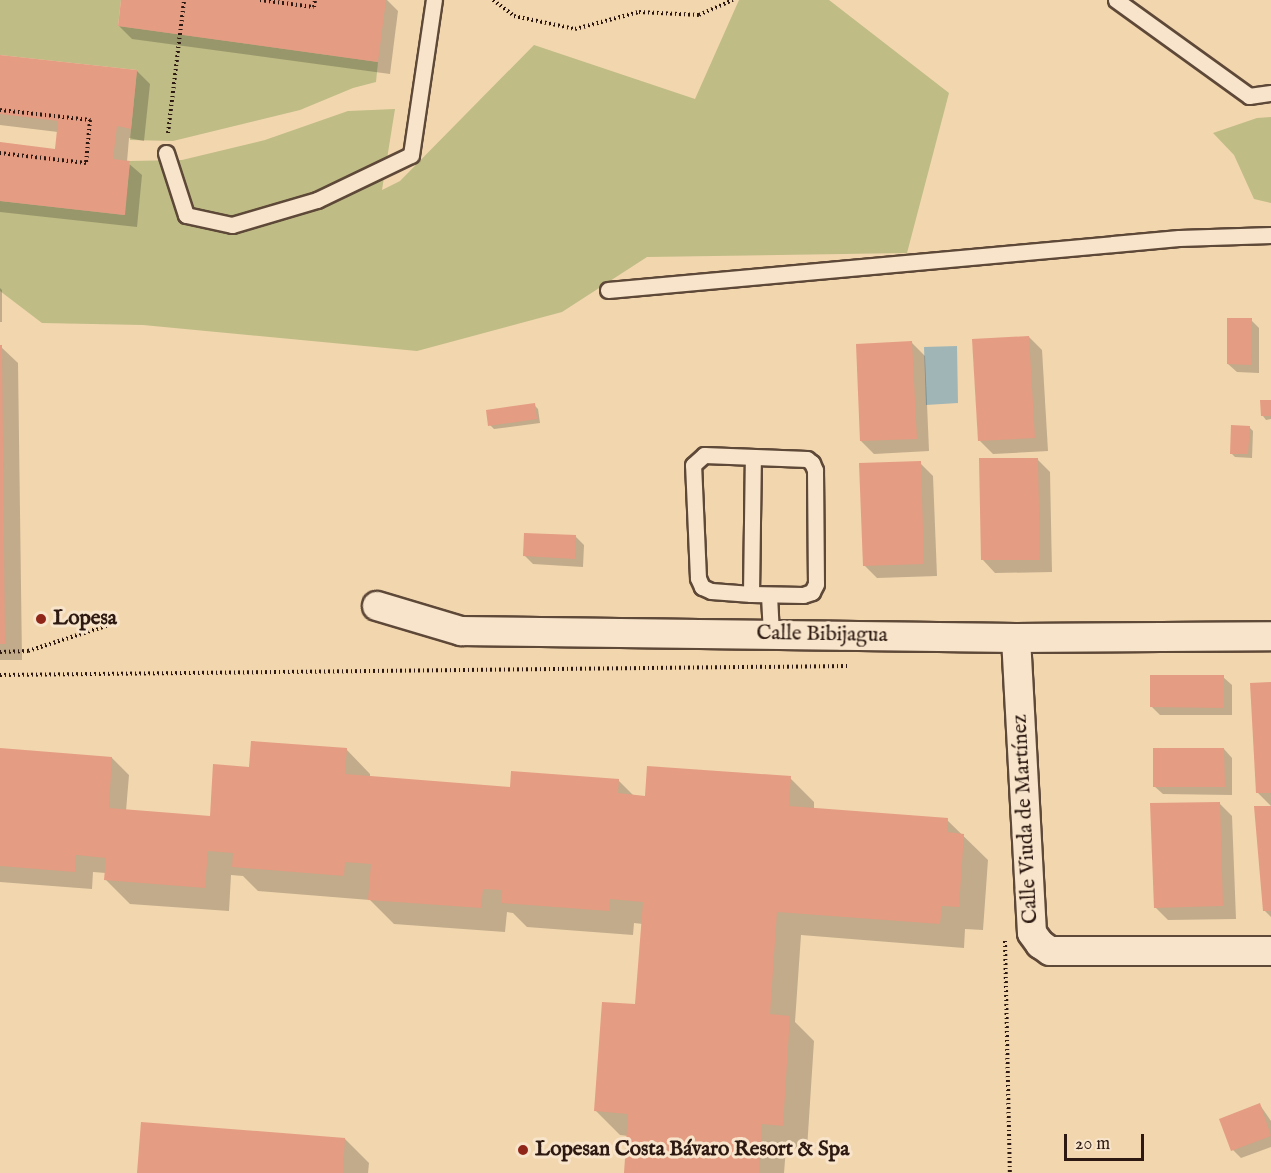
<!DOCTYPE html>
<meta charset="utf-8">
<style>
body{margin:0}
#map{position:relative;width:1271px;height:1173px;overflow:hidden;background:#f2d6ae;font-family:"IM FELL English",serif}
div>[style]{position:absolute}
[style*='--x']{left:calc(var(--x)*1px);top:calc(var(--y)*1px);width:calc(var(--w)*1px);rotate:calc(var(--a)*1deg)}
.green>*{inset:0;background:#bfbc86}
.water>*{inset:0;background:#a0b6b6}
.shadow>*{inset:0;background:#0003}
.building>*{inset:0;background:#e49c82}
.path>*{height:4px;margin-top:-2px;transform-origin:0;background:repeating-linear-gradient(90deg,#2d1911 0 1.5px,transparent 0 4.5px)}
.roads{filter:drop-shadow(2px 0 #5e4838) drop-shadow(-2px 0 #5e4838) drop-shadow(0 2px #5e4838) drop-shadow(0 -2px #5e4838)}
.service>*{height:15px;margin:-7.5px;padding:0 7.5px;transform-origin:7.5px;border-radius:7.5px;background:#f7e4ca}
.minor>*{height:28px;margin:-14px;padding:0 14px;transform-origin:14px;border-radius:14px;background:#f7e4ca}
.dots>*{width:16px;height:16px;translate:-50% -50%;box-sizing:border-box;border:3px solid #f7e4ca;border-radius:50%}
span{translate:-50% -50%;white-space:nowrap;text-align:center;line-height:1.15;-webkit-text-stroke:6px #f7e4ca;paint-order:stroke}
.poi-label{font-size:21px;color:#2d1911;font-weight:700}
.left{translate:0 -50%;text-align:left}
.street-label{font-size:21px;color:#2d1911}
.scale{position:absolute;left:1064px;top:1134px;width:80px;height:27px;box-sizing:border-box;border:3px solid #2d1911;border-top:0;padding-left:8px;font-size:18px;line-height:21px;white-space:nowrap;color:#2d1911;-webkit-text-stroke:4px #f7e4ca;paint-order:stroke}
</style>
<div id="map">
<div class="green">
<i style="clip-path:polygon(0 0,121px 0,118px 26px,378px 62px,376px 82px,353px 88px,300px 110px,173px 141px,130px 140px,137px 70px,0 55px)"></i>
<i style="clip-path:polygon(739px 0,829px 0,949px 93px,907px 253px,647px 257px,562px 312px,417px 351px,143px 325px,42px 323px,0 291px,0 201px,124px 215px,130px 161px,182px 160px,265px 140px,348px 111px,395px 109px,382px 190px,400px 181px,534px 45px,695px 99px)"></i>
<i style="clip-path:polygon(1271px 117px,1271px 203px,1254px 199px,1234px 155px,1213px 133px,1257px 118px)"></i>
</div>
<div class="water">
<i style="clip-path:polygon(957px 346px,958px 403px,926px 405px,924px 347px)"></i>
</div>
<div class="shadow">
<i style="clip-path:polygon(123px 0,387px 0,398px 11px,390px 74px,132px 39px,119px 26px)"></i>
<i style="clip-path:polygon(0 56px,137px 71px,150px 84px,144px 141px,129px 138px,127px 162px,142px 175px,137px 227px,0 212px,0 144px,56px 150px,58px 132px,0 125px)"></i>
<i style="clip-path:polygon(0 288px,2px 290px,2px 322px,0 322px)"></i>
<i style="clip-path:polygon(1251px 320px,1259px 328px,1259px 373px,1237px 372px,1228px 364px)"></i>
<i style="clip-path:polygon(1029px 337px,1042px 350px,1048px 451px,993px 454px,980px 441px)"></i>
<i style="clip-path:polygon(912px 343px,925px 356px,929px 451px,874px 454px,861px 441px)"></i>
<i style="clip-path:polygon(0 346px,18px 363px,22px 660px,0 660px)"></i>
<i style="clip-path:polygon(1271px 401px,1271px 419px,1266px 420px,1263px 416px)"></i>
<i style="clip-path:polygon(534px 405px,538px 409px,540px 423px,494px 429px,490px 425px)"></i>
<i style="clip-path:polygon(1249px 427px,1253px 431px,1252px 458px,1235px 457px,1231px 453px)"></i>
<i style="clip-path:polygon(1037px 459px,1050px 472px,1052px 572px,995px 573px,983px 560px)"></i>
<i style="clip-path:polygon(920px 463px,933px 476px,937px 576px,877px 578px,864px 565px)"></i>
<i style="clip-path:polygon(576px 537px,584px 545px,583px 567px,533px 564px,525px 556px)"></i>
<i style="clip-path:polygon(1223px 677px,1232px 685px,1232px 715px,1160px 715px,1151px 706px)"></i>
<i style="clip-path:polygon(1271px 683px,1271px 806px,1258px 793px)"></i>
<i style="clip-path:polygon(346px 749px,370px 774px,370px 777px,511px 788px,618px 780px,634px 796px,646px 797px,790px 778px,814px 802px,814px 810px,947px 820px,988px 860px,983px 930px,965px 929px,964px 948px,801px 935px,795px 1022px,814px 1041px,807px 1149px,786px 1148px,784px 1173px,625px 1173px,628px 1136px,620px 1135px,596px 1111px,637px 1005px,643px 924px,634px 923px,633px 935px,527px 927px,513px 913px,507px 912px,505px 932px,394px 924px,370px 900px,258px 891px,243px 876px,231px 875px,229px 911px,130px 904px,105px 879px,106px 873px,93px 872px,92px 889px,0 882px,0 750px,112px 758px,129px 775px,126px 811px,211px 817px,250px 769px)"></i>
<i style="clip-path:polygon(1224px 749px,1232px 758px,1232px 795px,1163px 794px,1154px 786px)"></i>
<i style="clip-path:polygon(1219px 803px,1232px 816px,1236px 919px,1168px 920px,1155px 907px)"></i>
<i style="clip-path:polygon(1271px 807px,1271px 917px,1264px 910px)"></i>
<i style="clip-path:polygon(1260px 1105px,1271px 1121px,1271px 1147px,1241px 1158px,1233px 1150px)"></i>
<i style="clip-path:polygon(345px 1139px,369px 1163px,368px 1173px,139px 1173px)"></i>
</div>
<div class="building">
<i style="clip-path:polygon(121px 0,386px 0,378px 62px,118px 26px)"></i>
<i style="clip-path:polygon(0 55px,137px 70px,131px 129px,117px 126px,113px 159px,130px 161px,125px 215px,0 201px,0 142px,55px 149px,58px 121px,0 114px)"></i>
<i style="clip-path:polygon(1227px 318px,1252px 318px,1251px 365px,1227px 364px)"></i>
<i style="clip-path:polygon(1029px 336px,1035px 438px,978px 441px,972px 339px)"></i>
<i style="clip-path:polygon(912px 341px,917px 439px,860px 441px,856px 344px)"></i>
<i style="clip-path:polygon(0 345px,2px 345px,5px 644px,0 644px)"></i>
<i style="clip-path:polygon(1260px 400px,1271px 400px,1271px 416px,1261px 416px)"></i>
<i style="clip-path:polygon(535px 403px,537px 419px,488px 426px,486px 410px)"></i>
<i style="clip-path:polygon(1231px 425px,1250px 426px,1248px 454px,1230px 454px)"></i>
<i style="clip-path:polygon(979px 458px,1038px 458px,1040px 560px,981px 560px)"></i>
<i style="clip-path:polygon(921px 461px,924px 564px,863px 566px,859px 463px)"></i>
<i style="clip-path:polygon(524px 533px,576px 535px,575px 559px,523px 556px)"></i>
<i style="clip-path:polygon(1150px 675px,1224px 675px,1224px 708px,1150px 707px)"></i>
<i style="clip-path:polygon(1271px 682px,1271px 793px,1256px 793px,1250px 683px)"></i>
<i style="clip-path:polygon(251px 741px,347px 748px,345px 774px,510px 787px,511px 771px,619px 779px,618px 793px,645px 796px,647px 766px,791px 776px,789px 806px,948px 818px,947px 832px,964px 834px,959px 907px,942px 906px,940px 924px,777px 912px,770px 1014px,790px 1016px,783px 1126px,762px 1124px,759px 1173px,624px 1173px,628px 1114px,594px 1111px,602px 1002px,635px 1004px,643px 902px,610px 899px,609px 911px,501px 903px,502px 890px,483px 889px,481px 908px,368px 900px,371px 864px,345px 862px,344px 876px,232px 867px,233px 853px,208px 851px,205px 888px,104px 880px,106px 858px,76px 855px,75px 872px,0 866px,0 748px,112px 757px,109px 808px,210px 816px,213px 764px,249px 767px)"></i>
<i style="clip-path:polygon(1153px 748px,1224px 748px,1225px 787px,1153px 787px)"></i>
<i style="clip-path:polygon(1220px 802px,1223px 906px,1154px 908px,1150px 803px)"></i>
<i style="clip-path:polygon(1254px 806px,1271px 806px,1271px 911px,1263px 911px)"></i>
<i style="clip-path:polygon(1260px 1103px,1271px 1136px,1231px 1151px,1219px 1119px)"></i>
<i style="clip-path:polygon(141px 1122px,345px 1138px,343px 1173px,137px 1173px)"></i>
</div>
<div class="path">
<i style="--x:260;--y:0;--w:54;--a:7.4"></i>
<i style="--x:314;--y:7;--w:7;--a:-82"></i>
<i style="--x:493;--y:0;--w:26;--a:37"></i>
<i style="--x:514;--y:16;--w:62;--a:12"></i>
<i style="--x:575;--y:29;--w:66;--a:-14.9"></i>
<i style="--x:639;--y:12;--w:60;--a:2.9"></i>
<i style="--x:699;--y:15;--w:37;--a:-24"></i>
<i style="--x:0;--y:110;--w:91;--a:6.3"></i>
<i style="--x:90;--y:120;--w:43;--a:95.3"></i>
<i style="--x:86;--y:163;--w:87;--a:-173.4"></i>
<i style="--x:168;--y:133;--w:134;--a:-83.1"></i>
<i style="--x:0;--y:652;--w:28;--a:-2"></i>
<i style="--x:28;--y:651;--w:85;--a:-17.8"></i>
<i style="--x:0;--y:675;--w:848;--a:-0.61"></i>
<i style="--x:1005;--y:941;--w:232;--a:88.8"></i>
</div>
<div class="roads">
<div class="service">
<i style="--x:1116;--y:0;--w:164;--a:35.8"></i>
<i style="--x:1249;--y:96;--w:22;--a:-8"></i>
<i style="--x:166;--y:153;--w:65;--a:72.1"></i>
<i style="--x:186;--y:215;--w:47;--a:12.3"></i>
<i style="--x:232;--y:225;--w:89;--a:-16.4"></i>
<i style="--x:317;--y:200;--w:104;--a:-25.6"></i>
<i style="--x:411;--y:155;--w:157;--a:-81.6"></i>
<i style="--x:608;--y:290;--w:573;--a:-5.2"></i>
<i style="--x:1179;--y:238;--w:92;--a:-1.9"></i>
<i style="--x:704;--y:455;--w:103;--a:2.2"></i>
<i style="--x:807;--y:459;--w:6;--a:39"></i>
<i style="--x:812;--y:463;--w:8;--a:67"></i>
<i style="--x:815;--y:470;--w:114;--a:89.5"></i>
<i style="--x:816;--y:584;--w:9;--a:117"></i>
<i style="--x:812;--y:592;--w:9;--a:162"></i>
<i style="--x:803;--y:595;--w:52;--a:-178.9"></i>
<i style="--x:751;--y:594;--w:40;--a:-175.7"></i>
<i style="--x:711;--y:591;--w:10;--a:-156"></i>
<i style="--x:702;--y:587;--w:10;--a:-114"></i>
<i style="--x:698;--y:578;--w:113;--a:-92.5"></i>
<i style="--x:693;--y:465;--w:15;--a:-42"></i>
<i style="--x:751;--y:594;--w:137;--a:-89.2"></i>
<i style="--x:769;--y:595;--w:40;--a:87.1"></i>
</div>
<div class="minor">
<i style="--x:377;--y:606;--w:88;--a:16.6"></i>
<i style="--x:461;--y:631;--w:555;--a:0.72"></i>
<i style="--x:1016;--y:638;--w:255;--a:-0.4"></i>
<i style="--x:1016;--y:638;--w:295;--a:86.9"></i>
<i style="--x:1032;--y:933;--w:14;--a:54"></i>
<i style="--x:1040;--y:944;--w:12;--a:35"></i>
<i style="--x:1050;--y:951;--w:221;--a:0"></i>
</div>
</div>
<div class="dots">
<i style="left:41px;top:619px;background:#8f2418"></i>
<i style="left:523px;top:1150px;background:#8f2418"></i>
</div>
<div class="poi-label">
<span class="left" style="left:53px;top:619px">Lopesa</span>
<span class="left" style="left:535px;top:1150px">Lopesan Costa Bávaro Resort &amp; Spa</span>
</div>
<div class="street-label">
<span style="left:822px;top:635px;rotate:1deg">Calle Bibijagua</span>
<span style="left:1026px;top:819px;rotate:-93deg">Calle Viuda de Martínez</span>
</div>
<div class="scale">20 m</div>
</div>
